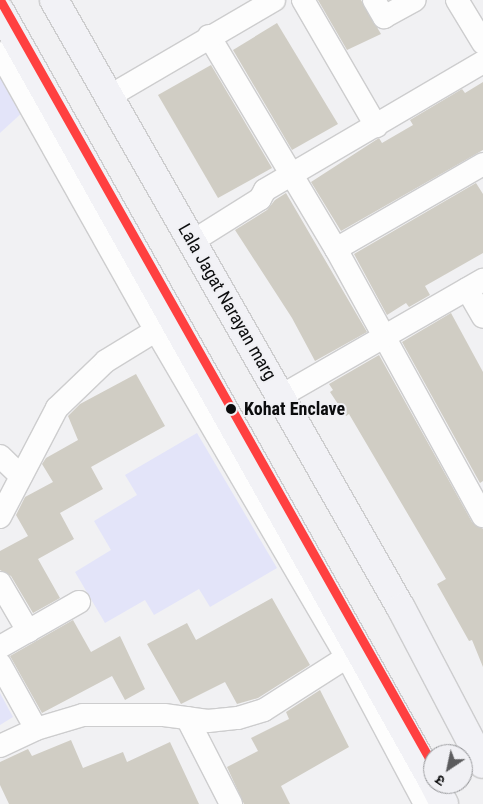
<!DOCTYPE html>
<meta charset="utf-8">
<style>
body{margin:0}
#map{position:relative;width:483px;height:804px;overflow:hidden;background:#f1f1f3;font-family:"Roboto Condensed","Noto Sans Devanagari",sans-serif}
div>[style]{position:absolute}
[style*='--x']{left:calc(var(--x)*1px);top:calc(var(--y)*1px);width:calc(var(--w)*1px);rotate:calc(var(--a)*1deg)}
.green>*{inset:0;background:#e3e4f9}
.building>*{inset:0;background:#d0cdc4}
.roads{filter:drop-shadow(1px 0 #cdcdce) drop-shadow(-1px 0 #cdcdce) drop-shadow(0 1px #cdcdce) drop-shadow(0 -1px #cdcdce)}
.minor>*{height:22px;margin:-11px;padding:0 11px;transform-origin:11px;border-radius:11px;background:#fdfdfd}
.major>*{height:28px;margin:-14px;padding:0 14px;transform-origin:14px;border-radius:14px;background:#f2f2f6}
.metro-1>*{height:9px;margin:-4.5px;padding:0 4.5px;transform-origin:4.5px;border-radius:4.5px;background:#ff4040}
.dots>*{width:14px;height:14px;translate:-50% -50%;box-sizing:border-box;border:2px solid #f0f0f4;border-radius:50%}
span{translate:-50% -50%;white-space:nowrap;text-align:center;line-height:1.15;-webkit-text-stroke:4px #f0f0f4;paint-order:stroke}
.street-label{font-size:18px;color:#0b0c0d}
.stop-label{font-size:18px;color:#0b0c0d;font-weight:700}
.left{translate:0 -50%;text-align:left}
.north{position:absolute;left:423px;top:744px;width:50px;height:50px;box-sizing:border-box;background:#f0f0f4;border:1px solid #949598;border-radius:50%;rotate:214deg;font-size:14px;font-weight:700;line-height:20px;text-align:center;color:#0b0c0d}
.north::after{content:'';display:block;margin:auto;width:18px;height:22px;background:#5c5c5e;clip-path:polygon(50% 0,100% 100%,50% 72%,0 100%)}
</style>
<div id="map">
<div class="green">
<i style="clip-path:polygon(0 66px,25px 110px,0 133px)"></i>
<i style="clip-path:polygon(197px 433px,277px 568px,210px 607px,199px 589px,154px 615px,145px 600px,105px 623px,75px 572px,111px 550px,94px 521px,137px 495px,125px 475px)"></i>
<i style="clip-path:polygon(0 693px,13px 717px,0 725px)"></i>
</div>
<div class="building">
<i style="clip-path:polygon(318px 0,361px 0,381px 34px,347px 50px)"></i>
<i style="clip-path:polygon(277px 23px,338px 124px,292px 150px,233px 50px)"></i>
<i style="clip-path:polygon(211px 65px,272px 168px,218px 198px,158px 95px)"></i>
<i style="clip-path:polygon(483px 82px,483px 150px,341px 231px,311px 182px,379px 138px,382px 143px,413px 125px,410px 120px,462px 89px,465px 93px)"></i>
<i style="clip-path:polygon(476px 183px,483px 194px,483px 253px,425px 286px,430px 295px,409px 307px,406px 303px,387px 315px,354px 254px)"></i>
<i style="clip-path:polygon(286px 193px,367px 332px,315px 361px,292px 318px,235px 230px,267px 210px,275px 200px)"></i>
<i style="clip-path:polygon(451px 313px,483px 372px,483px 481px,480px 483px,402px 342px)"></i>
<i style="clip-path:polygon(379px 355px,472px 522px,483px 529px,483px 667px,472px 640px,469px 641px,437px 584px,446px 579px,349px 414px,346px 416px,330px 392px,333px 390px,329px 384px)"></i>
<i style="clip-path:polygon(136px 374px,165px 426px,91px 467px,103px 489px,60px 513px,74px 539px,38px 559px,60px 598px,33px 613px,11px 576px,0 570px,0 551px,28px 536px,16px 515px,25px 497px,53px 482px,42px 464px,46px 458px,78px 440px,68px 416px,80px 404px)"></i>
<i style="clip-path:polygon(272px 598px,310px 665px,258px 698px,237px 704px,225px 682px,181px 704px,147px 644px,187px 623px,196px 640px)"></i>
<i style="clip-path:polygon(73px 620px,91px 652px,120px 636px,145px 689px,125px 700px,112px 676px,42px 713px,10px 656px)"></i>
<i style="clip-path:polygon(320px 690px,349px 747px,281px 786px,290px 804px,244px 804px,227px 767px,258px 751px,251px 738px,289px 719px,286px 712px)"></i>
<i style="clip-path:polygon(71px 740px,83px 768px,123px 752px,127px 762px,170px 742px,199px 804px,9px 804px,0 785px,0 762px,28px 749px,32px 756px)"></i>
</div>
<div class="roads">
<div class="minor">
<i style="--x:303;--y:0;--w:146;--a:59.9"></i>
<i style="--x:374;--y:0;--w:20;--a:60"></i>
<i style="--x:384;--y:17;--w:35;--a:-29"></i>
<i style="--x:457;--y:0;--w:50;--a:58.8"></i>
<i style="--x:209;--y:36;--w:248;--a:59.2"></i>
<i style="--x:336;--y:249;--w:305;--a:61.2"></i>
<i style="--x:0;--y:53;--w:317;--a:60.7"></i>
<i style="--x:155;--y:329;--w:380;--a:59.7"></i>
<i style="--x:347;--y:657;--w:166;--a:62"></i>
<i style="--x:110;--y:96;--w:190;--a:-30.3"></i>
<i style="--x:193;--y:241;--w:79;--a:-32.1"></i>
<i style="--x:260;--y:199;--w:10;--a:-61"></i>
<i style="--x:265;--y:190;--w:253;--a:-30.4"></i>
<i style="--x:336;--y:249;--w:170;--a:-30"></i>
<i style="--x:467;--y:289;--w:32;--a:60"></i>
<i style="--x:281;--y:396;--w:233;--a:-29.9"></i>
<i style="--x:0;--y:456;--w:29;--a:44"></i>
<i style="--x:0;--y:517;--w:123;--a:-62.4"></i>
<i style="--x:57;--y:408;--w:68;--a:-43.8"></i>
<i style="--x:106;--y:361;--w:73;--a:-31.5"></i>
<i style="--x:0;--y:583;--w:56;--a:59.7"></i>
<i style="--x:0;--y:647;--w:91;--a:-29.7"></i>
<i style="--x:0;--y:664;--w:74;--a:61"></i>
<i style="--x:187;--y:718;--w:97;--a:62.9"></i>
<i style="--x:0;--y:746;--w:40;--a:-25"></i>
<i style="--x:36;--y:729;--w:49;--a:-16.6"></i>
<i style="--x:83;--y:715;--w:81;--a:0"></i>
<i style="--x:164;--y:715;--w:44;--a:7.8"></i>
<i style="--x:208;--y:721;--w:30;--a:-6"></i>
<i style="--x:238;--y:718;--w:27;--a:-17"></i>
<i style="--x:264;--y:710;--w:98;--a:-32.6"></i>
<i style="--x:347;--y:657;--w:14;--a:-21"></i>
</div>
<div class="major">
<i style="--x:54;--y:0;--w:700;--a:60.29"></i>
<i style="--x:401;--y:608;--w:176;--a:62.3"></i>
<i style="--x:0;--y:11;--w:884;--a:60.68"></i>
<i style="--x:434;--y:784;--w:22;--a:63"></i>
</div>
</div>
<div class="metro-1">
<i style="--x:0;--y:0;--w:879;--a:60.49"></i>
</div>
<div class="dots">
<i style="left:231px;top:409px;background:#0b0c0d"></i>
</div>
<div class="street-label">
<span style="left:227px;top:302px;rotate:60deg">Lala Jagat Narayan marg</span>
</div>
<div class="stop-label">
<span class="left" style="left:244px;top:409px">Kohat Enclave</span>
</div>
<div class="north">उ</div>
</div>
